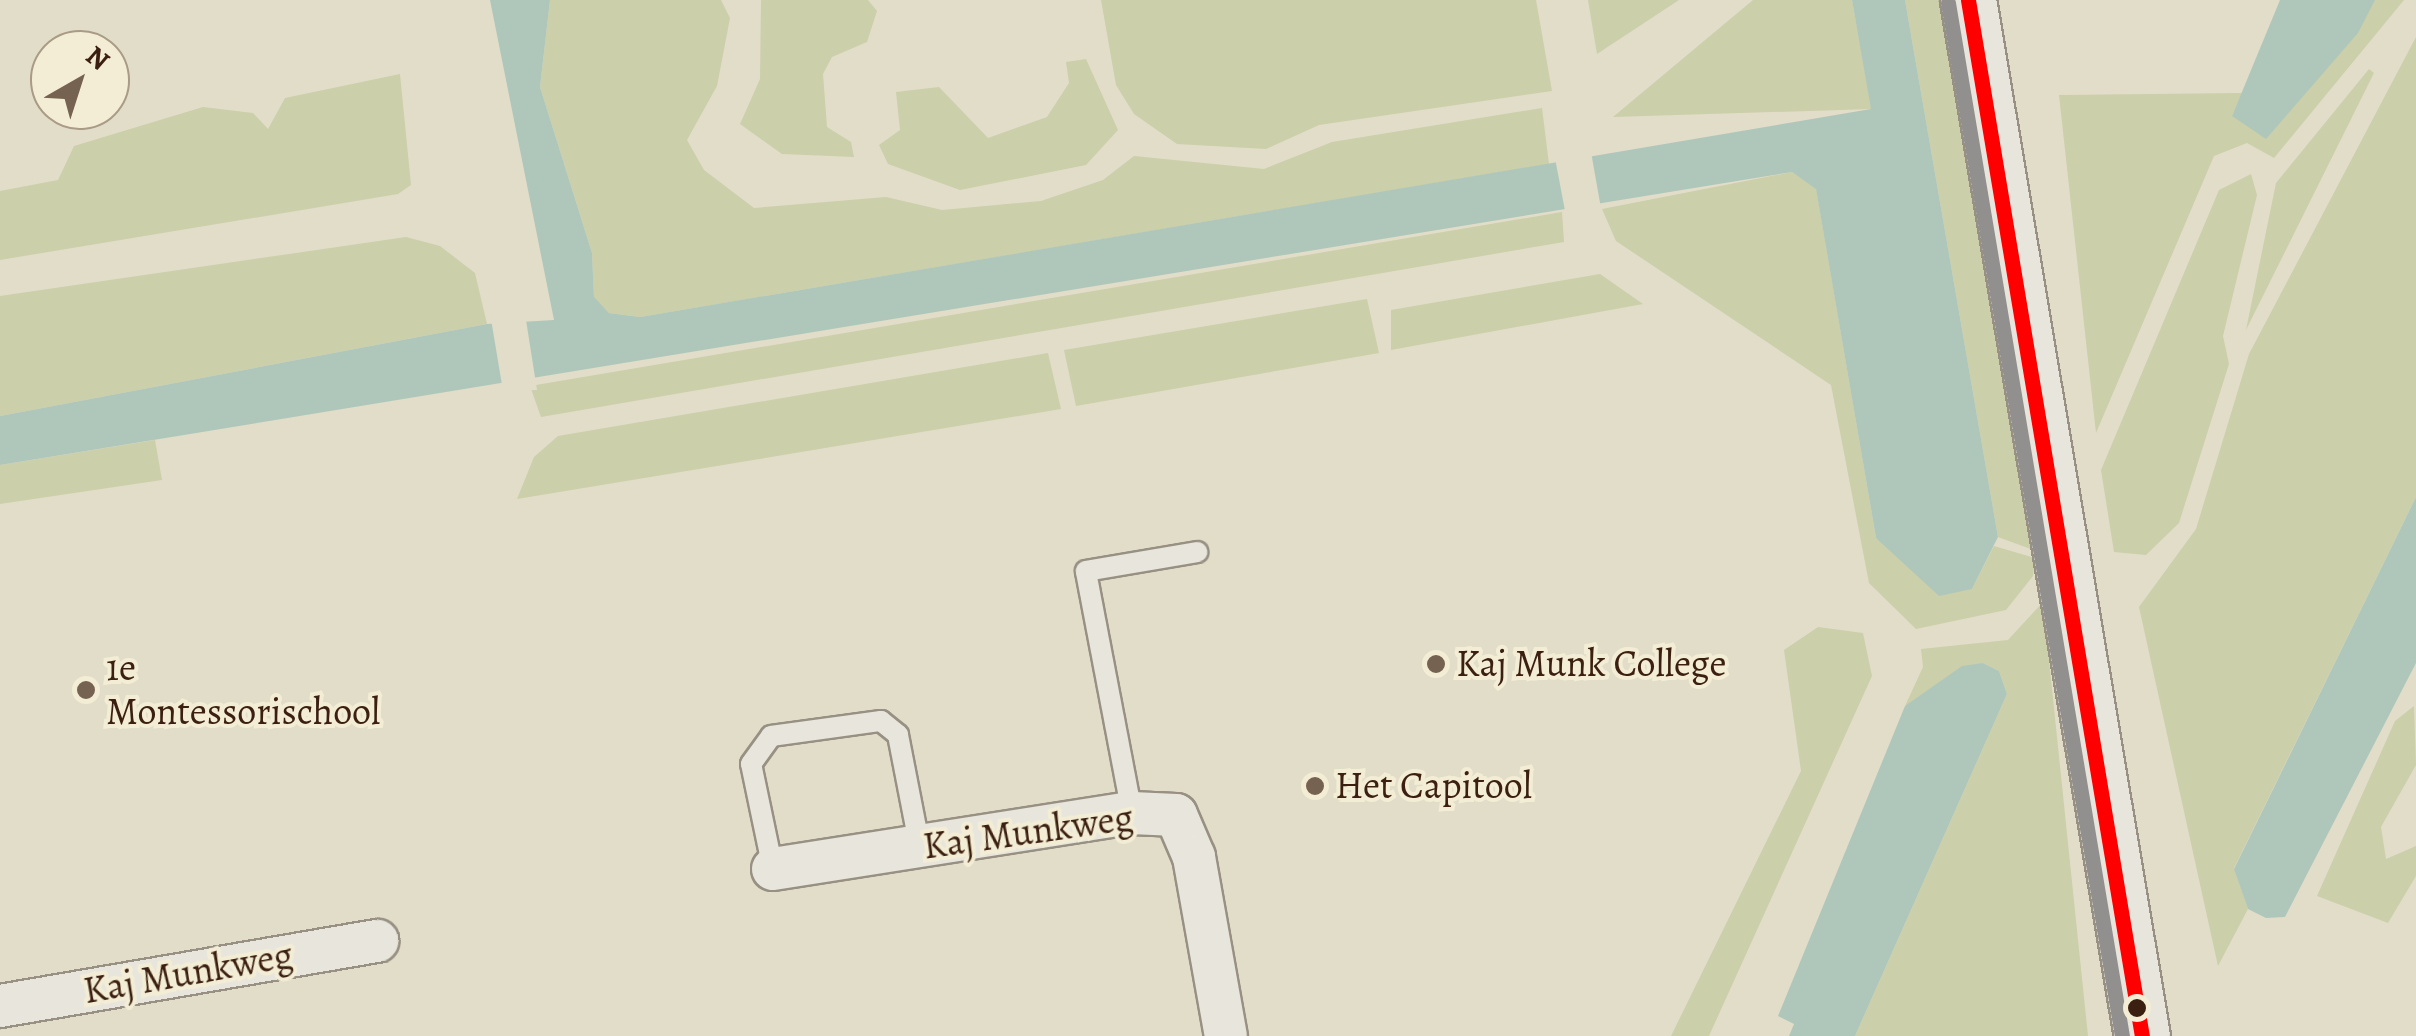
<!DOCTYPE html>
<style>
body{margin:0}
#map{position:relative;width:2416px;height:1036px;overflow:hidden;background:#e2ddc8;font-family:Alegreya,serif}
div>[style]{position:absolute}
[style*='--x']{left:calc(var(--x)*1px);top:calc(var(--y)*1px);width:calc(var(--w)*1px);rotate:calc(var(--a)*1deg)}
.green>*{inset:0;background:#cbcfaa}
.water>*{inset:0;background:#afc7ba}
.pier>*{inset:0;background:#e2ddc8}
.roads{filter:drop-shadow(2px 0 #979083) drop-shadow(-2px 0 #979083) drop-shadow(0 2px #979083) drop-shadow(0 -2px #979083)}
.lane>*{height:20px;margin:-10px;padding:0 10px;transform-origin:10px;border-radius:10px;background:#e8e6dc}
.street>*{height:42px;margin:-21px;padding:0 21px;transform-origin:21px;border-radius:21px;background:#e8e6dc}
.secondary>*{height:55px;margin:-27.5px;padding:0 27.5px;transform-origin:27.5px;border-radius:27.5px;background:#e8e6dc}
.bus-1>*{height:15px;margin:-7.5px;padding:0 7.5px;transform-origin:7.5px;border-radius:7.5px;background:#f00}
.bus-2>*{height:15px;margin:-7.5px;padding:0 7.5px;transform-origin:7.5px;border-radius:7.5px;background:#928f8f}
.dots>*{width:28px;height:28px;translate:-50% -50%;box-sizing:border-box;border:5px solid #f3edd5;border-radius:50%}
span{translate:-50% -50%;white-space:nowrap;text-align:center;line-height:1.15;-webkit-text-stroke:8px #f3edd5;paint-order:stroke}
.poi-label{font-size:38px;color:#3b1f10}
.left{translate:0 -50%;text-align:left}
.street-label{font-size:38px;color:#3b1f10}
.north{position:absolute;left:30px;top:30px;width:100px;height:100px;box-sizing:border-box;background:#f3edd5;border:2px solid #a99b86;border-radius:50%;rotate:39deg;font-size:28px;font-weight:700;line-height:40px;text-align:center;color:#3b1f10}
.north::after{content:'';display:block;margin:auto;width:35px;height:45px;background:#756250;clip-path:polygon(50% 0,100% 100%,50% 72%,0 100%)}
</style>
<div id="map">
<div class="green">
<i style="clip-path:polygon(550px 0,721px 0,730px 18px,717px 86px,687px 140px,704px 170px,754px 208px,886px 197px,942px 210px,1041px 201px,1103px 180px,1134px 156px,1264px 169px,1332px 142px,1542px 108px,1549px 164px,640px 317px,609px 313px,594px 298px,592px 253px,540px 87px)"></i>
<i style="clip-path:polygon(761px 0,868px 0,877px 11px,867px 42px,832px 57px,823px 74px,827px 127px,851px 142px,854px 157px,782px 154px,740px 124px,760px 79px)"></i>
<i style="clip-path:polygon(1101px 0,1536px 0,1552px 91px,1319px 125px,1266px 149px,1177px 144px,1134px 114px,1116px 85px)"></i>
<i style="clip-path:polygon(1588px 0,1679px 0,1597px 54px)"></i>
<i style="clip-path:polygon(1753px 0,1852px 0,1872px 109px,1613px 117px)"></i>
<i style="clip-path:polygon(1905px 0,1947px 0,2039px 552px,1998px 537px)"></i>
<i style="clip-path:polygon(2374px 0,2404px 0,2274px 158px,2247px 143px,2214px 156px,2096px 433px,2059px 95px,2242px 93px,2232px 116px)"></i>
<i style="clip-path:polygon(2416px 37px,2416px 497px,2234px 868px,2248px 909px,2218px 966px,2139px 607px,2196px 529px,2249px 354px)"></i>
<i style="clip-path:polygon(1086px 59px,1118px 130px,1086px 165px,960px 190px,888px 164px,879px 145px,900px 130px,896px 92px,939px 87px,988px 138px,1047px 117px,1069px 83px,1066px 62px)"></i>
<i style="clip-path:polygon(2369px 69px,2374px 73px,2246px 330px,2276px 183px)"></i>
<i style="clip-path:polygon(400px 74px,411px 185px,398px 194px,0 260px,0 191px,58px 180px,74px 146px,203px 107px,253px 113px,268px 129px,285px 98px)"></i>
<i style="clip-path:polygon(1792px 172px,1816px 188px,1876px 538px,1972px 589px,1994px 546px,2035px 558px,2033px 576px,2006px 610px,1916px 629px,1869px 583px,1831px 385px,1616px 241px,1602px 209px)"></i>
<i style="clip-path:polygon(2251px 174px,2257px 195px,2223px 336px,2229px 364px,2179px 523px,2146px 555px,2114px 552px,2101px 470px,2219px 190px)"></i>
<i style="clip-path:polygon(1562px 212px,1564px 242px,541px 417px,530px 386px)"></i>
<i style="clip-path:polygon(406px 237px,440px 246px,475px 273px,487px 324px,0 416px,0 296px)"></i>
<i style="clip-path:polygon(1600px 274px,1643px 304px,1391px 350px,1391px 310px)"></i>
<i style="clip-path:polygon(1367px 299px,1379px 353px,1076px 406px,1064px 350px)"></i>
<i style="clip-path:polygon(1048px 353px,1061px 409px,517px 499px,534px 457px,558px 436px)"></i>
<i style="clip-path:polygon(155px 440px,162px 480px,0 504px,0 465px)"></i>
<i style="clip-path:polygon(2043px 602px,2088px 1036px,1855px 1036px,2007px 694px,1999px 671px,1983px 663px,1905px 706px,1923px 667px,1921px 649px,2008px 640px)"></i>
<i style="clip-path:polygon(1818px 627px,1863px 633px,1872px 676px,1709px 1036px,1671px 1036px,1801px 771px,1784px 650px)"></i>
<i style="clip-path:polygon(2414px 706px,2416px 765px,2381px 827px,2386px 859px,2416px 846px,2416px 876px,2388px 923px,2317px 896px,2395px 721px)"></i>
</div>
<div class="water">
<i style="clip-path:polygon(490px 0,550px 0,540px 87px,592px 253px,594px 297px,609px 313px,640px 317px,1871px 109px,1852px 0,1905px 0,1998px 537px,1972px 589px,1939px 596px,1876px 538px,1816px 189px,1792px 172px,0 465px,0 416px,487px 324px,554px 320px)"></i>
<i style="clip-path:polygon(2280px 0,2375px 0,2358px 33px,2266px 139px,2232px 116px)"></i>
<i style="clip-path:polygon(2416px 497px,2416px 663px,2285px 917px,2266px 918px,2248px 909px,2234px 869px)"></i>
<i style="clip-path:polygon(1983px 663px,1999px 671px,2007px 694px,1855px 1036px,1789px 1036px,1794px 1024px,1778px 1016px,1905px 706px,1962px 666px)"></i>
</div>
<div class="pier">
<i style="clip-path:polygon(1591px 152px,1602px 214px,1566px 216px,1555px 158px)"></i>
<i style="clip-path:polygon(491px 319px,526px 320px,537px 390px,503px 391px)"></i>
</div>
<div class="roads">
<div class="lane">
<i style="--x:1132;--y:813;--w:246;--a:-100.8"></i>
<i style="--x:1086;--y:571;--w:113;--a:-9.7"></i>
<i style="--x:773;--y:869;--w:107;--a:-101.8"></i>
<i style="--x:751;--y:764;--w:34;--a:-54"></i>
<i style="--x:771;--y:736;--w:111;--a:-7.8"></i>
<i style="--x:881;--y:721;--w:22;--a:39"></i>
<i style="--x:898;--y:735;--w:115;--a:79"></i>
</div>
<div class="street">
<i style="--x:773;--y:869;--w:363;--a:-8.9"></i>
<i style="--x:1132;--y:813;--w:44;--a:2.6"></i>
<i style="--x:1176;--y:815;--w:46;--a:66.8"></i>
<i style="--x:1194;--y:857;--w:182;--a:79.9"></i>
<i style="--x:0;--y:1006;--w:383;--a:-9.8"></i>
</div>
<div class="secondary">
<i style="--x:1968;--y:0;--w:1051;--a:80.47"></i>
</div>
</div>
<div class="bus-1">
<i style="--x:1968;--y:0;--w:1051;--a:80.47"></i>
</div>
<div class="bus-2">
<i style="--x:1948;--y:3;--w:1048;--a:80.44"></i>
</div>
<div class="dots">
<i style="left:1436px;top:664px;background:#756250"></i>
<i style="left:86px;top:690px;background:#756250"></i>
<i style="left:1315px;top:786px;background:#756250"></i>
<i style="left:2137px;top:1008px;background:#3b1f10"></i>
</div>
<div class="poi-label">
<span class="left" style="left:1456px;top:664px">Kaj Munk College</span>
<span class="left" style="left:106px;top:690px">1e<br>Montessorischool</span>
<span class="left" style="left:1335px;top:786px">Het Capitool</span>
</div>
<div class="street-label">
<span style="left:1028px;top:832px;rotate:-8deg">Kaj Munkweg</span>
<span style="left:188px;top:973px;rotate:-10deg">Kaj Munkweg</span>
</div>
<div class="north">N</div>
</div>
